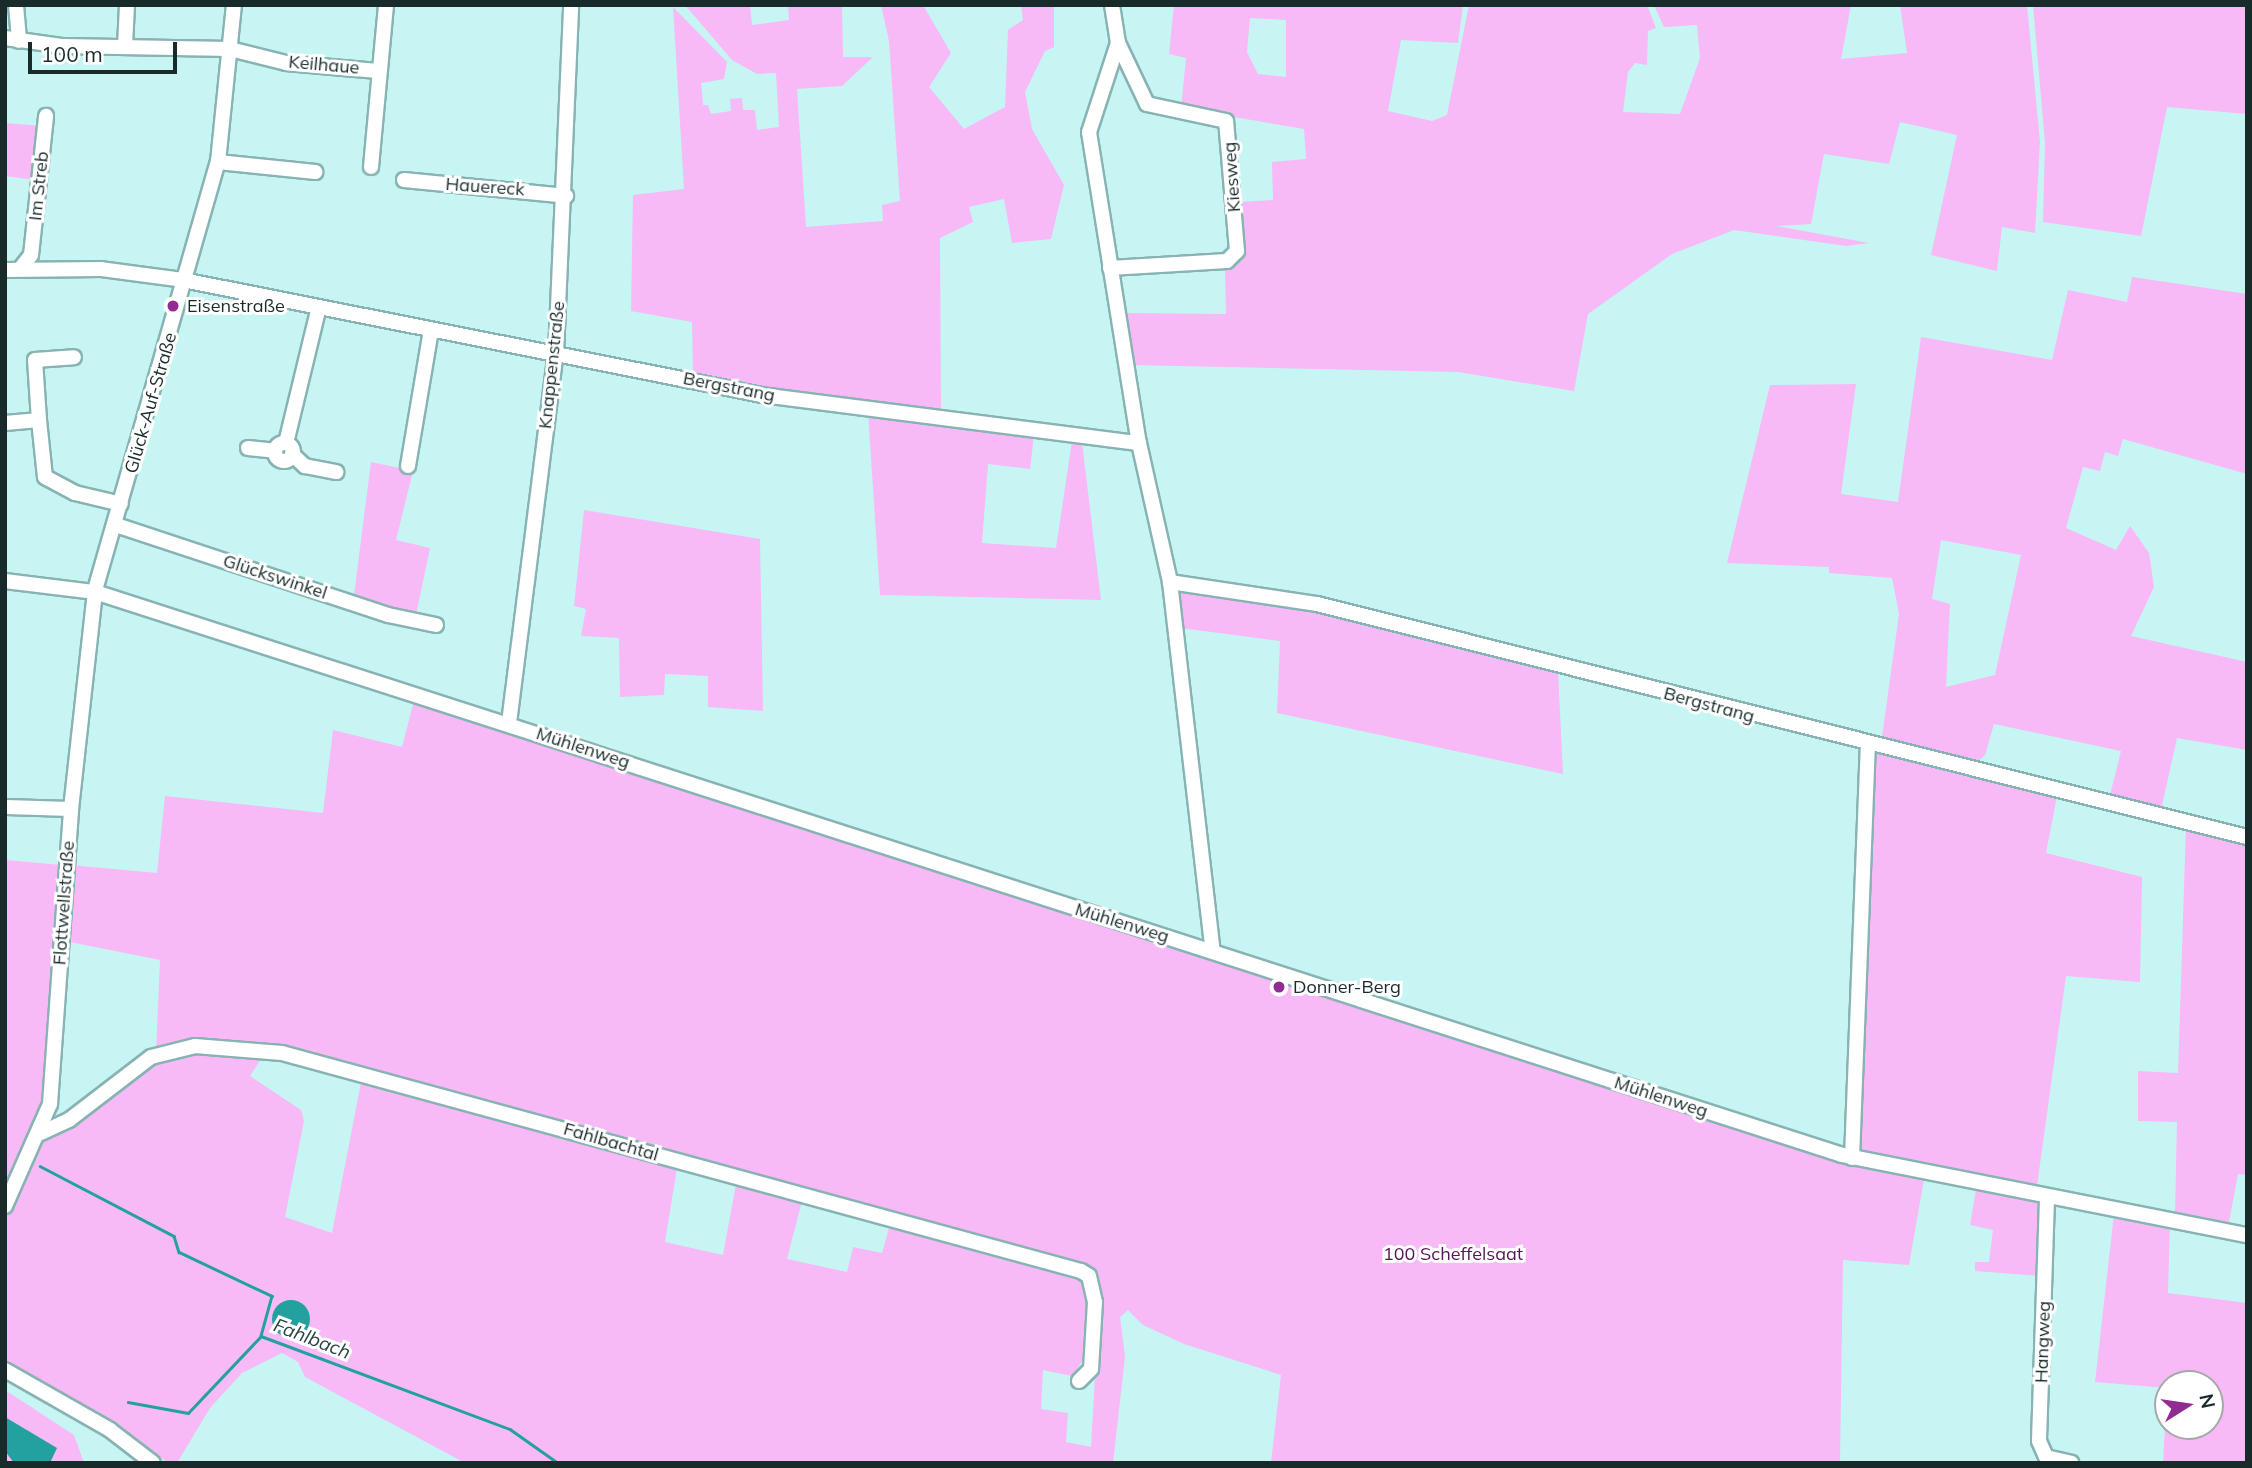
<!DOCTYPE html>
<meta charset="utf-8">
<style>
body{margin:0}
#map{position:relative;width:2252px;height:1468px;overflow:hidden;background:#c7f5f4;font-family:Mulish,sans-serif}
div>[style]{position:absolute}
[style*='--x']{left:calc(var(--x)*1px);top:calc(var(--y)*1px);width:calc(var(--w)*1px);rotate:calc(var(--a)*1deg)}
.green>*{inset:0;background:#f8b9f7}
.water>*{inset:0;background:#23a1a1}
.round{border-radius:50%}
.stream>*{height:2.5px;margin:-1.25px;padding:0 1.25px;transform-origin:1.25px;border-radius:1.25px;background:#23a1a1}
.roads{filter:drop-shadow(2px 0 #87b3b2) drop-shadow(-2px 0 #87b3b2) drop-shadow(0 2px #87b3b2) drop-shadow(0 -2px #87b3b2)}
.minor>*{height:14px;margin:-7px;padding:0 7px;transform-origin:7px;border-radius:7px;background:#fff}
.minor>.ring{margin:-7px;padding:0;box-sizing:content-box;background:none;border:14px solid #fff;border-radius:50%}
.dots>*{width:19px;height:19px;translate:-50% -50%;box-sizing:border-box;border:4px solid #fff;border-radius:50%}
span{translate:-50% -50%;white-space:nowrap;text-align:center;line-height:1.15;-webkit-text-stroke:6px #fff;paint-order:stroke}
.street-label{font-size:18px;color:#182a2a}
.poi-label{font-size:18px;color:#182a2a}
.left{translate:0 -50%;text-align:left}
.park-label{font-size:18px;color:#551457}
.water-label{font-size:19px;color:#294342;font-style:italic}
.frame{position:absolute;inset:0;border:7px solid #182a2a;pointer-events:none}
.north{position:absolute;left:2154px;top:1370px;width:70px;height:70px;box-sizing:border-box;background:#fff;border:2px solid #a3aaaa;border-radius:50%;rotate:78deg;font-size:19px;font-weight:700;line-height:28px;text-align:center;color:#182a2a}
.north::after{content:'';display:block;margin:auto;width:24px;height:32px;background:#912c93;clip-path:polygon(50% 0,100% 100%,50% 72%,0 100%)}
.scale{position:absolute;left:28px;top:42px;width:149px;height:32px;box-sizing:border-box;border:4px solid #182a2a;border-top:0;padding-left:9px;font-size:21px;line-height:24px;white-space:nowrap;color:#182a2a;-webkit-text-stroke:5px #fff;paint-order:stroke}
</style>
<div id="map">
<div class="green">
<i style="clip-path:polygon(685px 5px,750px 5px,752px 25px,789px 20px,788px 5px,842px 5px,843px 57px,873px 57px,842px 86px,797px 89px,806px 227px,883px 221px,882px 205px,900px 201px,889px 41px,881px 5px,923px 5px,951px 53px,929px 87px,964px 129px,1005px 107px,1008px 30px,1023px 20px,1021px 5px,1054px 5px,1054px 47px,1045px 51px,1025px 92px,1032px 129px,1064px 185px,1051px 239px,1012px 243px,1004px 199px,969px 207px,973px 222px,940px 238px,941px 412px,762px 391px,693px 376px,692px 322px,631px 311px,633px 195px,684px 189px,673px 7px,727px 62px,724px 79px,701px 83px,703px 105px,708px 105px,711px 114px,731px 111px,730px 99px,742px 98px,743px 110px,755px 110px,757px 130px,779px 127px,776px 73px,757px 74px,732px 60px)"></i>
<i style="clip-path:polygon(evenodd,1174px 5px,1463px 5px,1458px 43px,1401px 40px,1388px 111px,1432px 121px,1447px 115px,1469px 5px,1647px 5px,1656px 28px,1648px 31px,1647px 65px,1635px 63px,1628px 72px,1623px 112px,1680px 114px,1700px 58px,1697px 25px,1664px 27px,1654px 5px,1851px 5px,1841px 59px,1907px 53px,1900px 5px,2027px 5px,2040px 142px,2035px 233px,2002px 227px,1997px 271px,1931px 255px,1957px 135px,1900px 122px,1889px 164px,1824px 154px,1811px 224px,1776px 226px,1869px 243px,1846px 246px,1734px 230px,1672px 254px,1588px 314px,1574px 391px,1458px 372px,1129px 365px,1121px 313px,1226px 314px,1225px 266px,1231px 264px,1240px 202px,1273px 200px,1272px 162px,1306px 159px,1304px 129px,1181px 108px,1186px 58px,1169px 54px,1174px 5px,1250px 18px,1286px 20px,1286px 77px,1258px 74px,1247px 52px,1250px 18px)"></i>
<i style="clip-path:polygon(2033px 5px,2247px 7px,2247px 114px,2167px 107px,2141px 236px,2043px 222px,2045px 143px)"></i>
<i style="clip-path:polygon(5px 123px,42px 126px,36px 180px,5px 176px)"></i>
<i style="clip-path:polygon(evenodd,2132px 277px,2247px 294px,2247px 474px,2123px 439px,2118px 456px,2105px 452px,2100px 471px,2083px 467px,2066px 528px,2116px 550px,2130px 526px,2149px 553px,2154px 587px,2131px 636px,2247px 662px,2247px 750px,2177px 738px,2161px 810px,2110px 795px,2121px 751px,1994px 724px,1985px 755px,1974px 765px,1881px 744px,1899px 614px,1892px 578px,1829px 573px,1829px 567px,1727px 563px,1770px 385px,1856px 384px,1841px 494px,1898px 502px,1921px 337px,2052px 360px,2068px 290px,2127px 302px,2132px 277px,1941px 540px,2021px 555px,1995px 675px,1946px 687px,1950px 604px,1932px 599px,1941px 540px)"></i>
<i style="clip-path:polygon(868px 412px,1034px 435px,1030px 469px,988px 464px,982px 543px,1056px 548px,1072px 441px,1082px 442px,1101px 600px,880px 595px)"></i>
<i style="clip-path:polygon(371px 462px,413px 471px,396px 540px,430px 548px,416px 615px,354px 595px)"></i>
<i style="clip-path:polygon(584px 510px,760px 539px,763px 711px,708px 707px,708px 676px,665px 674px,664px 695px,620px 697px,619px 638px,581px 636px,586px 609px,574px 606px)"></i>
<i style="clip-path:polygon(1177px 587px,1319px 610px,1558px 671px,1563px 774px,1277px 713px,1280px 641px,1181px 628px)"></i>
<i style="clip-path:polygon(evenodd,415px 697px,1285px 982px,1881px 1171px,1924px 1179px,1909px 1265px,1843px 1260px,1840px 1463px,1271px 1463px,1281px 1375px,1184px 1344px,1143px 1325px,1128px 1310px,1120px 1317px,1125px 1357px,1113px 1463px,465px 1463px,305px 1377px,298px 1362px,282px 1353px,242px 1373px,210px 1408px,177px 1463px,168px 1463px,115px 1423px,5px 1360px,5px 1212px,42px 1136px,73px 1122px,152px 1060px,192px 1049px,264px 1054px,250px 1076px,301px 1110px,304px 1121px,285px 1217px,332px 1233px,362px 1077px,677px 1168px,665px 1242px,723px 1255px,736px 1184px,802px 1201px,787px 1259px,847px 1272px,853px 1247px,882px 1253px,890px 1225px,1047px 1266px,1047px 1259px,842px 1199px,282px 1051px,193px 1044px,156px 1053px,160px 960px,65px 941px,70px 865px,157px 873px,165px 796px,323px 813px,333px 730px,402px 747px,415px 697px,1086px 1356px,1096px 1359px,1091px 1447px,1066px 1442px,1068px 1413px,1041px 1409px,1043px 1370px,1072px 1376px,1086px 1356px)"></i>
<i style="clip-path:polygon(1874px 751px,2057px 796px,2046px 853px,2142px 877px,2140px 982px,2066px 976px,2037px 1186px,1861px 1154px)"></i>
<i style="clip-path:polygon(2186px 826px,2247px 841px,2247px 1175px,2238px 1174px,2229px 1222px,2175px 1212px,2177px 1122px,2138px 1121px,2138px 1071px,2178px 1073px)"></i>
<i style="clip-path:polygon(5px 860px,62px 865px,48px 1091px,5px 1201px)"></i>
<i style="clip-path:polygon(1976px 1189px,2041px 1203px,2039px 1276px,1975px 1271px,1975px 1262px,1989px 1262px,1993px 1230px,1970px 1225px)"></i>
<i style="clip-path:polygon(evenodd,2114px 1214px,2170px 1225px,2168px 1293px,2247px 1303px,2247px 1463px,2163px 1463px,2167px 1388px,2095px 1382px,2114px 1214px,2168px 1384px,2210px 1384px,2210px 1426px,2168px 1426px,2168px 1384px)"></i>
<i style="clip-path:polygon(5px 1390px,74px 1435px,84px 1463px,5px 1463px)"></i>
</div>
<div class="water">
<i class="round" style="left:272px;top:1300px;width:38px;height:38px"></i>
<i style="clip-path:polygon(5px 1417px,57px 1448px,50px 1463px,14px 1463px,5px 1451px)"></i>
</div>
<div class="stream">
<i style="--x:40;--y:1166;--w:151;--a:27.6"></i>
<i style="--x:174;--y:1236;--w:17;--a:73"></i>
<i style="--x:179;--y:1252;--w:103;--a:25.3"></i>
<i style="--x:272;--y:1296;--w:41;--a:105.4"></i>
<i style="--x:261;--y:1336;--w:266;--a:20.5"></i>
<i style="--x:510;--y:1429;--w:59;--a:35.3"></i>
<i style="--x:128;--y:1402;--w:61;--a:10.4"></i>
<i style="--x:188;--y:1413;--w:106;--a:-46.5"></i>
</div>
<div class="roads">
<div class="minor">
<i style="--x:16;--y:5;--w:36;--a:85"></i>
<i style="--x:1112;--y:5;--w:38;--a:81"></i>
<i style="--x:1118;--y:43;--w:94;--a:108"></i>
<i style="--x:1089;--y:132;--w:315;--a:80.9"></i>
<i style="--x:1139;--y:443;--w:142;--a:77.4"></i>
<i style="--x:1170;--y:582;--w:149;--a:8.5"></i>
<i style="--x:1317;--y:604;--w:959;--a:14.07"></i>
<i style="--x:5;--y:38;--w:59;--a:7.9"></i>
<i style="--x:63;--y:46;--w:167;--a:1"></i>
<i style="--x:230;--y:49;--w:58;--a:14"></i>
<i style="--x:286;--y:63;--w:92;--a:5"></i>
<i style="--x:125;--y:46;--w:41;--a:-87.2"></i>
<i style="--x:218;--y:162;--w:98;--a:5.9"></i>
<i style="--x:371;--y:167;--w:163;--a:-84.7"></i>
<i style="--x:404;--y:180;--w:163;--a:5.6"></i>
<i style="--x:1110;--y:268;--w:117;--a:-3.4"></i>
<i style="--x:1227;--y:261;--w:14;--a:-45"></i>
<i style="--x:1237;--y:251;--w:130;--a:-94.8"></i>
<i style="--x:1226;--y:121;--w:81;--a:-167.9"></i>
<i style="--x:1147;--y:104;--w:68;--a:-115.4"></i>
<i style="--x:20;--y:269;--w:18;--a:-52"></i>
<i style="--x:31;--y:255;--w:140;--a:-83.8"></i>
<i style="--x:5;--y:270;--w:96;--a:-0.6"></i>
<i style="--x:101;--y:269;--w:83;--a:7.6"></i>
<i style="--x:183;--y:280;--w:590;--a:11.23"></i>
<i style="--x:762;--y:395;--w:380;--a:7.3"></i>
<i style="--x:39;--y:420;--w:57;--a:84"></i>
<i style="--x:45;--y:477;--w:34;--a:28"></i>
<i style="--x:75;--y:493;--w:47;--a:13.4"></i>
<i style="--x:5;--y:423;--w:34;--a:-5"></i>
<i style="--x:39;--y:420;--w:60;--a:-93.8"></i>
<i style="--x:35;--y:360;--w:39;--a:-4"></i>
<i style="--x:286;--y:443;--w:140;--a:-76.4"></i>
<i class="ring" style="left:275px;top:443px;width:4px;height:4px"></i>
<i style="--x:248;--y:448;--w:27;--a:6"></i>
<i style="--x:292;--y:454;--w:18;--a:43"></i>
<i style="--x:305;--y:466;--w:32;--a:11"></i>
<i style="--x:408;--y:466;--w:138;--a:-80.4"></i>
<i style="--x:116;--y:525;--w:287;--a:18.3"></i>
<i style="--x:388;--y:615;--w:49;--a:11.8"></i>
<i style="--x:5;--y:581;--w:91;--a:7"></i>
<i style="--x:95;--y:592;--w:1835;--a:17.86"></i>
<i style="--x:1842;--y:1155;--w:413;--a:11.2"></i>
<i style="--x:1170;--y:582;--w:372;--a:83.4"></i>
<i style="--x:509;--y:723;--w:373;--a:-82.8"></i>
<i style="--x:556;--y:353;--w:348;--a:-87.5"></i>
<i style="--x:5;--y:807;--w:66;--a:1.7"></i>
<i style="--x:41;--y:1133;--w:31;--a:-25"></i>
<i style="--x:69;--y:1120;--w:103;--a:-37.5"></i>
<i style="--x:151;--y:1057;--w:45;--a:-14"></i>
<i style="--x:195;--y:1046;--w:87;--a:4.6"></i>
<i style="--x:282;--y:1053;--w:828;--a:15.26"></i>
<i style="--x:1081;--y:1271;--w:9;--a:32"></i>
<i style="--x:1089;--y:1276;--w:27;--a:77"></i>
<i style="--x:1095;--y:1302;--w:67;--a:93.4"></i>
<i style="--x:1091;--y:1369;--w:17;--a:135"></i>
<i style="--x:1852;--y:1158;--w:414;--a:-87.8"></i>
<i style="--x:2047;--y:1199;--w:242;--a:91.9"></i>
<i style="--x:2039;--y:1441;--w:17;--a:66"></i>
<i style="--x:2046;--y:1457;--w:26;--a:13"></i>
<i style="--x:5;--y:1206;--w:111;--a:-66.2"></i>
<i style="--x:50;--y:1104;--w:296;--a:-85.9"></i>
<i style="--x:71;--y:809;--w:220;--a:-83.7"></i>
<i style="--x:95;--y:590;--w:445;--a:-74"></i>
<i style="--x:218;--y:162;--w:158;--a:-84.2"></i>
<i style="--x:5;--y:1370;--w:121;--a:29.7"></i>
<i style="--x:110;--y:1430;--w:54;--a:37.5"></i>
</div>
</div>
<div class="dots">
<i style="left:173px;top:306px;background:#912c93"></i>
<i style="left:1279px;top:987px;background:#912c93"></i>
</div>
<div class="street-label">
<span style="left:324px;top:65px;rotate:5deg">Keilhaue</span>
<span style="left:1232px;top:177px;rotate:-94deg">Kiesweg</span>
<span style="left:39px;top:186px;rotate:-84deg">Im Streb</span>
<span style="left:485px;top:187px;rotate:4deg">Hauereck</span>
<span style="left:552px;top:365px;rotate:-84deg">Knappenstraße</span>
<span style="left:729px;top:387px;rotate:11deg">Bergstrang</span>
<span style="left:151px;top:403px;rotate:-74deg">Glück-Auf-Straße</span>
<span style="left:275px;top:577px;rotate:18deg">Glückswinkel</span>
<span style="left:1709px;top:705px;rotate:15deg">Bergstrang</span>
<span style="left:583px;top:748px;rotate:18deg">Mühlenweg</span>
<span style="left:64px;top:903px;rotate:-86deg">Flottwellstraße</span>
<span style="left:1122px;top:923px;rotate:17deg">Mühlenweg</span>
<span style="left:1661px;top:1097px;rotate:18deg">Mühlenweg</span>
<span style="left:611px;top:1142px;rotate:16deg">Fahlbachtal</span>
<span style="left:2043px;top:1342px;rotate:-88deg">Hangweg</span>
</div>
<div class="poi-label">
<span class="left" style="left:187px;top:306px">Eisenstraße</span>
<span class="left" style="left:1293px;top:987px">Donner-Berg</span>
</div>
<div class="park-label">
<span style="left:1453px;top:1254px">100 Scheffelsaat</span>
</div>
<div class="water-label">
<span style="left:312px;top:1339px;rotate:21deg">Fahlbach</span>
</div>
<div class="frame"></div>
<div class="north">N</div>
<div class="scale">100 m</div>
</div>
